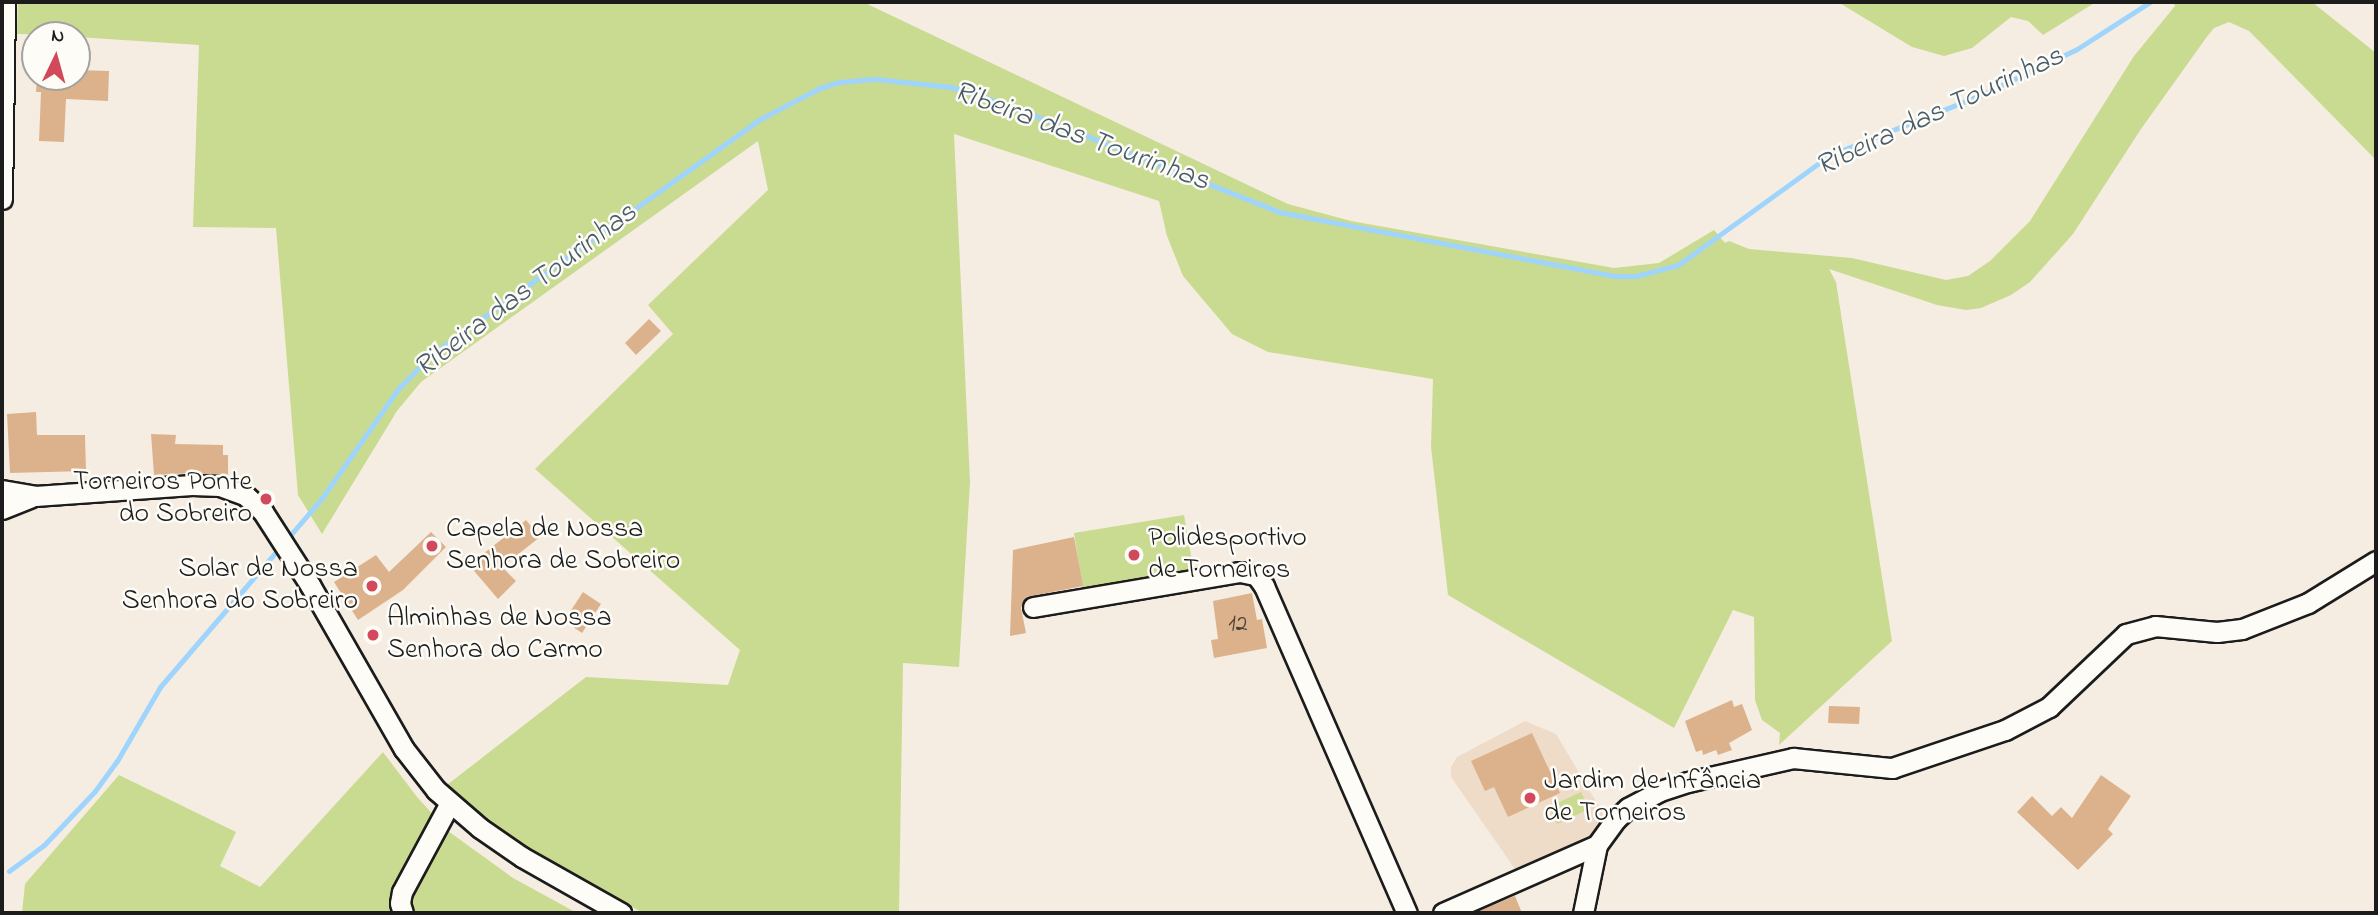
<!DOCTYPE html>
<meta charset="utf-8">
<style>
body{margin:0}
#map{position:relative;width:2378px;height:915px;overflow:hidden;background:#f6ede2;font-family:"Indie Flower",sans-serif}
div>[style]{position:absolute}
[style*='--x']{left:calc(var(--x)*1px);top:calc(var(--y)*1px);width:calc(var(--w)*1px);rotate:calc(var(--a)*1deg)}
.built>*{inset:0;background:#eedbc8}
.green>*{inset:0;background:#c9db90}
.stream>*{height:5px;margin:-2.5px;padding:0 2.5px;transform-origin:2.5px;border-radius:2.5px;background:#9fd4fd}
.building>*{inset:0;background:#dcb28d}
.roads{filter:drop-shadow(2px 0 #1c1c1c) drop-shadow(-2px 0 #1c1c1c) drop-shadow(0 2px #1c1c1c) drop-shadow(0 -2px #1c1c1c)}
.minor>*{height:19px;margin:-9.5px;padding:0 9.5px;transform-origin:9.5px;border-radius:9.5px;background:#fdfcf7}
.dots>*{width:19px;height:19px;translate:-50% -50%;box-sizing:border-box;border:4px solid #fdfcf7;border-radius:50%}
span{translate:-50% -50%;white-space:nowrap;text-align:center;line-height:1.15;-webkit-text-stroke:5px #fdfcf7;paint-order:stroke}
.number-label{font-size:24px;color:#4c4238}
.number-label span{-webkit-text-stroke-width:0}
.poi-label{font-size:28px;color:#1c1c1c}
.right{translate:-100% -50%;text-align:right}
.left{translate:0 -50%;text-align:left}
.water-label{font-size:30px;color:#4a5c6b;font-style:italic}
.frame{position:absolute;inset:0;border:4px solid #1c1c1c;pointer-events:none}
.north{position:absolute;left:21px;top:21px;width:70px;height:70px;box-sizing:border-box;background:#fdfcf7;border:2px solid #a3a29f;border-radius:50%;rotate:5deg;font-size:19px;font-weight:700;line-height:28px;text-align:center;color:#1c1c1c}
.north::after{content:'';display:block;margin:auto;width:24px;height:32px;background:#d1495b;clip-path:polygon(50% 0,100% 100%,50% 72%,0 100%)}
</style>
<div id="map">
<div class="built">
<i style="clip-path:polygon(1525px 721px,1556px 734px,1607px 820px,1593px 837px,1517px 872px,1451px 777px,1451px 767px,1457px 757px)"></i>
</div>
<div class="green">
<i style="clip-path:polygon(18px 2px,863px 2px,1288px 204px,1351px 221px,1614px 268px,1659px 263px,1714px 230px,1725px 243px,1729px 241px,1749px 249px,1852px 258px,1946px 280px,1968px 276px,1990px 261px,2030px 221px,2134px 56px,2175px 6px,2173px 2px,2312px 2px,2376px 53px,2376px 160px,2260px 42px,2249px 31px,2229px 22px,2214px 28px,2206px 38px,2141px 129px,2073px 234px,2030px 282px,2011px 295px,1981px 308px,1966px 310px,1937px 305px,1829px 269px,1836px 282px,1892px 641px,1779px 745px,1780px 733px,1762px 720px,1755px 700px,1754px 617px,1733px 610px,1674px 728px,1448px 595px,1431px 447px,1433px 379px,1268px 352px,1232px 334px,1183px 276px,1167px 236px,1159px 201px,954px 134px,970px 482px,959px 667px,903px 663px,899px 913px,643px 913px,513px 839px,478px 814px,447px 785px,586px 677px,728px 685px,740px 650px,535px 469px,673px 334px,648px 305px,768px 190px,758px 141px,421px 382px,397px 411px,322px 534px,298px 495px,276px 228px,193px 227px,199px 45px,77px 37px,77px 35px,17px 34px)"></i>
<i style="clip-path:polygon(1838px 2px,2096px 2px,2043px 35px,2028px 21px,2011px 17px,1972px 48px,1944px 56px,1912px 47px)"></i>
<i style="clip-path:polygon(1184px 515px,1194px 573px,1083px 591px,1074px 533px)"></i>
<i style="clip-path:polygon(383px 752px,417px 797px,448px 831px,513px 878px,577px 913px,22px 913px,25px 884px,119px 775px,236px 832px,220px 866px,260px 887px)"></i>
<i style="clip-path:polygon(1581px 792px,1589px 809px,1557px 824px,1549px 807px)"></i>
</div>
<div class="stream">
<i style="--x:287;--y:539;--w:54;--a:-49.5"></i>
<i style="--x:322;--y:498;--w:133;--a:-55.1"></i>
<i style="--x:398;--y:389;--w:49;--a:-45.8"></i>
<i style="--x:432;--y:354;--w:403;--a:-35.6"></i>
<i style="--x:760;--y:119;--w:68;--a:-27.3"></i>
<i style="--x:820;--y:88;--w:20;--a:-18"></i>
<i style="--x:839;--y:82;--w:37;--a:-5"></i>
<i style="--x:876;--y:79;--w:75;--a:6.1"></i>
<i style="--x:951;--y:87;--w:60;--a:17.5"></i>
<i style="--x:1008;--y:105;--w:291;--a:21.5"></i>
<i style="--x:1279;--y:212;--w:341;--a:10.8"></i>
<i style="--x:1614;--y:276;--w:22;--a:0"></i>
<i style="--x:1636;--y:276;--w:43;--a:-14.7"></i>
<i style="--x:1678;--y:265;--w:188;--a:-35.9"></i>
<i style="--x:1830;--y:155;--w:162;--a:-21.7"></i>
<i style="--x:1981;--y:95;--w:106;--a:-25.6"></i>
<i style="--x:2077;--y:49;--w:87;--a:-32.8"></i>
<i style="--x:9;--y:871;--w:44;--a:-36.6"></i>
<i style="--x:44;--y:845;--w:74;--a:-46.6"></i>
<i style="--x:95;--y:791;--w:37;--a:-54"></i>
<i style="--x:117;--y:761;--w:86;--a:-59.8"></i>
<i style="--x:160;--y:687;--w:184;--a:-49.4"></i>
</div>
<div class="building">
<i style="clip-path:polygon(77px 70px,109px 71px,108px 101px,66px 99px,64px 142px,39px 141px,41px 92px,36px 92px,37px 77px,77px 77px)"></i>
<i style="clip-path:polygon(649px 319px,661px 331px,636px 355px,625px 343px)"></i>
<i style="clip-path:polygon(36px 412px,37px 435px,85px 435px,86px 471px,10px 473px,7px 414px)"></i>
<i style="clip-path:polygon(151px 434px,176px 435px,175px 444px,223px 445px,223px 455px,228px 455px,228px 476px,192px 473px,154px 475px)"></i>
<i style="clip-path:polygon(526px 520px,540px 537px,502px 567px,516px 581px,498px 599px,469px 565px)"></i>
<i style="clip-path:polygon(431px 532px,446px 547px,403px 590px,358px 620px,334px 582px,376px 555px,389px 572px)"></i>
<i style="clip-path:polygon(1074px 537px,1083px 586px,1026px 597px,1021px 608px,1026px 633px,1010px 636px,1013px 550px)"></i>
<i style="clip-path:polygon(583px 592px,601px 604px,582px 633px,564px 621px)"></i>
<i style="clip-path:polygon(1252px 593px,1257px 620px,1262px 619px,1267px 648px,1214px 658px,1211px 640px,1218px 639px,1213px 601px)"></i>
<i style="clip-path:polygon(1732px 700px,1734px 707px,1742px 704px,1752px 730px,1729px 743px,1732px 750px,1718px 755px,1716px 750px,1703px 755px,1702px 750px,1696px 752px,1685px 721px)"></i>
<i style="clip-path:polygon(1829px 706px,1860px 707px,1859px 724px,1828px 723px)"></i>
<i style="clip-path:polygon(1532px 733px,1560px 793px,1508px 817px,1494px 787px,1485px 791px,1471px 761px)"></i>
<i style="clip-path:polygon(2101px 775px,2131px 796px,2108px 829px,2113px 834px,2078px 870px,2017px 812px,2032px 796px,2052px 816px,2061px 807px,2072px 818px)"></i>
<i style="clip-path:polygon(1515px 896px,1522px 913px,1474px 913px)"></i>
</div>
<div class="roads">
<div class="minor">
<i style="--x:2;--y:199;--w:197;--a:-89.1"></i>
<i style="--x:2;--y:490;--w:34;--a:10"></i>
<i style="--x:35;--y:496;--w:157;--a:-4"></i>
<i style="--x:192;--y:485;--w:28;--a:2"></i>
<i style="--x:220;--y:486;--w:27;--a:20"></i>
<i style="--x:245;--y:495;--w:25;--a:43"></i>
<i style="--x:263;--y:512;--w:87;--a:57.2"></i>
<i style="--x:310;--y:585;--w:189;--a:60.2"></i>
<i style="--x:404;--y:749;--w:52;--a:52"></i>
<i style="--x:436;--y:790;--w:58;--a:40.8"></i>
<i style="--x:480;--y:828;--w:51;--a:34.6"></i>
<i style="--x:522;--y:857;--w:114;--a:29.5"></i>
<i style="--x:2;--y:509;--w:31;--a:-22"></i>
<i style="--x:1033;--y:607;--w:210;--a:-9.6"></i>
<i style="--x:1240;--y:572;--w:16;--a:11"></i>
<i style="--x:1256;--y:575;--w:14;--a:54"></i>
<i style="--x:1264;--y:586;--w:357;--a:66.4"></i>
<i style="--x:1597;--y:845;--w:32;--a:-54"></i>
<i style="--x:1616;--y:819;--w:16;--a:-43"></i>
<i style="--x:1628;--y:808;--w:36;--a:-28"></i>
<i style="--x:1660;--y:791;--w:29;--a:-18"></i>
<i style="--x:1688;--y:782;--w:108;--a:-12.9"></i>
<i style="--x:1793;--y:758;--w:100;--a:5.8"></i>
<i style="--x:1892;--y:768;--w:119;--a:-18.6"></i>
<i style="--x:2005;--y:730;--w:50;--a:-27.6"></i>
<i style="--x:2049;--y:707;--w:106;--a:-43.5"></i>
<i style="--x:2126;--y:634;--w:30;--a:-15"></i>
<i style="--x:2155;--y:626;--w:62;--a:5.5"></i>
<i style="--x:2217;--y:632;--w:25;--a:-7"></i>
<i style="--x:2242;--y:629;--w:71;--a:-21.5"></i>
<i style="--x:2308;--y:603;--w:80;--a:-31.7"></i>
<i style="--x:403;--y:913;--w:10;--a:-107"></i>
<i style="--x:400;--y:903;--w:11;--a:-80"></i>
<i style="--x:402;--y:892;--w:101;--a:-61.7"></i>
<i style="--x:1443;--y:913;--w:168;--a:-23.8"></i>
<i style="--x:1597;--y:845;--w:69;--a:101.6"></i>
</div>
</div>
<div class="dots">
<i style="left:266px;top:499px;background:#d1495b"></i>
<i style="left:432px;top:546px;background:#d1495b"></i>
<i style="left:1134px;top:555px;background:#d1495b"></i>
<i style="left:372px;top:586px;background:#d1495b"></i>
<i style="left:373px;top:635px;background:#d1495b"></i>
<i style="left:1530px;top:798px;background:#d1495b"></i>
</div>
<div class="number-label">
<span style="left:1238px;top:625px">12</span>
</div>
<div class="poi-label">
<span class="right" style="left:252px;top:499px">Torneiros Ponte<br>do Sobreiro</span>
<span class="left" style="left:446px;top:546px">Capela de Nossa<br>Senhora de Sobreiro</span>
<span class="left" style="left:1148px;top:555px">Polidesportivo<br>de Torneiros</span>
<span class="right" style="left:358px;top:586px">Solar de Nossa<br>Senhora do Sobreiro</span>
<span class="left" style="left:387px;top:635px">Alminhas de Nossa<br>Senhora do Carmo</span>
<span class="left" style="left:1544px;top:798px">Jardim de Infância<br>de Torneiros</span>
</div>
<div class="water-label">
<span style="left:1940px;top:112px;rotate:-25deg">Ribeira das Tourinhas</span>
<span style="left:1081px;top:137px;rotate:20deg">Ribeira das Tourinhas</span>
<span style="left:526px;top:291px;rotate:-37deg">Ribeira das Tourinhas</span>
</div>
<div class="frame"></div>
<div class="north">N</div>
</div>
